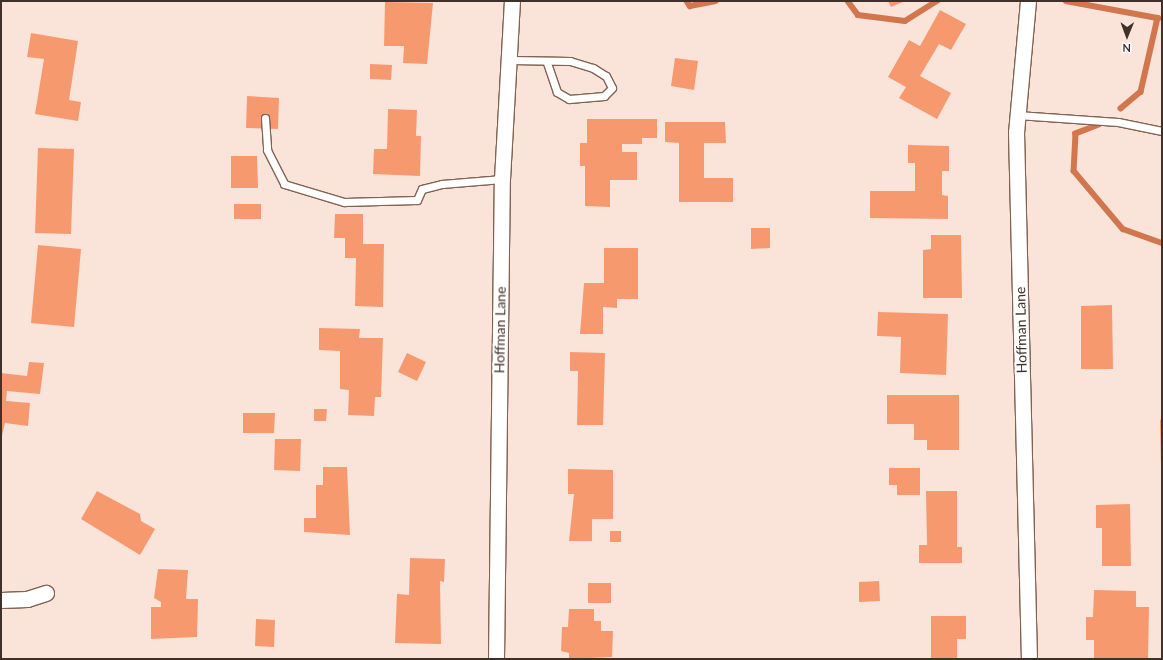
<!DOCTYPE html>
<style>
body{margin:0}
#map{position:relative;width:1163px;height:660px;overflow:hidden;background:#fae4da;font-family:Lato,sans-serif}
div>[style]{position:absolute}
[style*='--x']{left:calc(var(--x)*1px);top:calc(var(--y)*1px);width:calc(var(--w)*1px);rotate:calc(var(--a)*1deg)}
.stream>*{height:5.5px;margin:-2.75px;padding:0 2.75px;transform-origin:2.75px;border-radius:2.75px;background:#d2774d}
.building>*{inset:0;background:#f7996f}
.roads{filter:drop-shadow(1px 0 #816254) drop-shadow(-1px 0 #816254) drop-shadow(0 1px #816254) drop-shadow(0 -1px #816254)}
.lane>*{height:7px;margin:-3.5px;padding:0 3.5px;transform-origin:3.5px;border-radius:3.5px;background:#fff}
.street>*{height:15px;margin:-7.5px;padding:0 7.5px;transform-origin:7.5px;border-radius:7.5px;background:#fff}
span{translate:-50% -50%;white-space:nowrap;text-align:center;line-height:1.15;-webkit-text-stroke:4px #fff;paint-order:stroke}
.street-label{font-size:14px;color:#3f302a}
.frame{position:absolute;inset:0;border:2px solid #3f302a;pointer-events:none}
.north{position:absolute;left:1107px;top:16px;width:40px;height:40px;-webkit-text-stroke:3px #fff;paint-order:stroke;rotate:181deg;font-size:11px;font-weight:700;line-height:16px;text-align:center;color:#3f302a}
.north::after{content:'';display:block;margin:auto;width:14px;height:18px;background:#3f302a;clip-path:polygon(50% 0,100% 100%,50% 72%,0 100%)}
</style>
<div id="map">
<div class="stream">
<i style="--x:687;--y:1;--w:6;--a:59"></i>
<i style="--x:690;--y:6;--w:26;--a:-11"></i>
<i style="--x:848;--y:1;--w:17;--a:54"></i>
<i style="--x:858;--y:15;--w:47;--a:7.3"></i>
<i style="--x:905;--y:21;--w:38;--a:-32"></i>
<i style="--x:1066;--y:1;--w:94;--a:10.5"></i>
<i style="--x:1158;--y:18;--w:76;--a:102.9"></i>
<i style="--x:1141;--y:92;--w:26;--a:140"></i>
<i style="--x:1099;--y:125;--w:25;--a:159"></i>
<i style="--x:1076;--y:134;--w:37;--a:93"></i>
<i style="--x:1074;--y:171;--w:76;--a:49.8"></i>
<i style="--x:1123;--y:229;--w:41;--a:19.7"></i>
</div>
<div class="building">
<i style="clip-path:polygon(888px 1px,905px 1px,891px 7px)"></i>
<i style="clip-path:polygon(385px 2px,433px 3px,427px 64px,403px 63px,404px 46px,384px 46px)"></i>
<i style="clip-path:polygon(940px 10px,966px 24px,951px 50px,939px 44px,920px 76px,951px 93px,937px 119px,899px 98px,906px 87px,888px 77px,909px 40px,920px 46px)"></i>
<i style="clip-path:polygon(31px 33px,78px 41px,69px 100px,81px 102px,78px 121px,35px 114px,44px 59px,27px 57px)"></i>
<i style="clip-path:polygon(675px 58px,698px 61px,694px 90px,671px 86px)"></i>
<i style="clip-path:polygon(370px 64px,392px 65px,391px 80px,370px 79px)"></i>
<i style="clip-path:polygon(247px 96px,279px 98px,278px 129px,246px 128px)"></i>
<i style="clip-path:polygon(388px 109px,417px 110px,416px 136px,421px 136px,420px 176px,373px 174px,374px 149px,387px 149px)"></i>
<i style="clip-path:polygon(587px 119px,657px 119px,657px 138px,642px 138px,642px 144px,622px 144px,622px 152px,637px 152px,637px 180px,610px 180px,610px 207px,585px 206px,585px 166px,580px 166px,580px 143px,587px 143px)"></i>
<i style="clip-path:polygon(665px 122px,725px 122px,726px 143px,704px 143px,704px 178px,733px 178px,733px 202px,679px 202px,679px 143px,665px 142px)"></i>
<i style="clip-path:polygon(908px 145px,949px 146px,949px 171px,942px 171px,942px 195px,948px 196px,948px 219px,870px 218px,870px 191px,915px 191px,915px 163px,908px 163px)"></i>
<i style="clip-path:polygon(38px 148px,74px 149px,71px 234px,35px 233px)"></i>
<i style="clip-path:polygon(231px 156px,257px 156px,258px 188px,231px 188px)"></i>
<i style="clip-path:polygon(234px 204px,261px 204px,261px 219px,234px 219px)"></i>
<i style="clip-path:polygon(335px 214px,363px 214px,363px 244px,384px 244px,383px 307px,355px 306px,356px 258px,345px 258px,345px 238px,334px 238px)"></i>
<i style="clip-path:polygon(751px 228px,770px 228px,770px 248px,751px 249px)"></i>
<i style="clip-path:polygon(931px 235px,961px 235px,962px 298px,923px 298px,923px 250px,931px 249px)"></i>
<i style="clip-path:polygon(38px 245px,81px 249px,74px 327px,31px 323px)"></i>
<i style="clip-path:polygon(604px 248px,638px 248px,638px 299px,617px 299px,617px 308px,603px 307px,603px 334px,580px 334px,584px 283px,604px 283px)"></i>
<i style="clip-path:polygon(1112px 305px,1113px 369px,1081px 369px,1081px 306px)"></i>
<i style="clip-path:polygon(878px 312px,948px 314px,946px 375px,900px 373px,901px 337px,877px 336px)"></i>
<i style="clip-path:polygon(319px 328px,360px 329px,359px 338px,383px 338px,381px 397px,375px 397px,374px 416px,348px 415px,349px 390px,340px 389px,340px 351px,319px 350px)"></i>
<i style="clip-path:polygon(570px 352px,605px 353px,603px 425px,577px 425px,578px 371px,570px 371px)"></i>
<i style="clip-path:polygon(407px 353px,426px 362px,417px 381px,398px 372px)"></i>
<i style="clip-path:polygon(29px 362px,44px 363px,40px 394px,7px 391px,6px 401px,30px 403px,28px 426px,5px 423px,1px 440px,1px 373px,27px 376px)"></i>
<i style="clip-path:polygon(887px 395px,959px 395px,959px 450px,927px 450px,927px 440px,914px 440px,914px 424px,887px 424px)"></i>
<i style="clip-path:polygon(314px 409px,327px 409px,326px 421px,314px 421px)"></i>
<i style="clip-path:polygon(243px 413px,275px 413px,274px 433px,243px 433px)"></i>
<i style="clip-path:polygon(1162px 419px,1162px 467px,1161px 467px,1160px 420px)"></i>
<i style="clip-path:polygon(275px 439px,301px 439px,300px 471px,274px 470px)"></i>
<i style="clip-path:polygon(323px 467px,347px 467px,350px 535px,304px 532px,304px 518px,316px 518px,316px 485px,323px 485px)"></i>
<i style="clip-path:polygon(889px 468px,920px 468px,920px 495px,897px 495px,897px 485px,889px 485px)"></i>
<i style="clip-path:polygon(568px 469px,613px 470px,613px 519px,592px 519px,592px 541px,569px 541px,574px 494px,568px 494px)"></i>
<i style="clip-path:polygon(97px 491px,140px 514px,141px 521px,155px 529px,140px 555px,81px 519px)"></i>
<i style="clip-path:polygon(926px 491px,957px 491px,957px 547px,962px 547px,962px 563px,919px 563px,919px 545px,927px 545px)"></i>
<i style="clip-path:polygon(1130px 504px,1131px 566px,1102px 566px,1102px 528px,1096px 528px,1096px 505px)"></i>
<i style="clip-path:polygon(610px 531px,621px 531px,621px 542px,610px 542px)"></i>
<i style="clip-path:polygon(410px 558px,445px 559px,444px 582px,440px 581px,441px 644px,395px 643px,397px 594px,409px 595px)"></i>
<i style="clip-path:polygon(158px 569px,188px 570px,186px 599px,198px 599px,197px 637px,151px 639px,151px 607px,161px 607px,161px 602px,154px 598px)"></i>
<i style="clip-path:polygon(879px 581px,880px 601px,859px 602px,859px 582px)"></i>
<i style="clip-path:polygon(588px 583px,611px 583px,611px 603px,588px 603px)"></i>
<i style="clip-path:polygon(1094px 590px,1136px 591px,1136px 607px,1149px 607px,1148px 659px,1094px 659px,1094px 640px,1086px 640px,1086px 617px,1093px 617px)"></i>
<i style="clip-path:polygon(569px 609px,594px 609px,594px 621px,601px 621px,601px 631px,613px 631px,612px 657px,569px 659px,569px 653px,561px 651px,562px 627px,568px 627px)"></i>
<i style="clip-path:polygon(931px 616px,966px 616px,966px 639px,957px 639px,957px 659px,931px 659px)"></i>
<i style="clip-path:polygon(256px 619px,275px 620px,274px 647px,255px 646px)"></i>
</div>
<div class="roads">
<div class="lane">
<i style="--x:511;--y:60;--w:59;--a:1"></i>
<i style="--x:570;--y:61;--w:24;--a:17"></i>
<i style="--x:593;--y:68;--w:15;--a:32"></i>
<i style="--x:606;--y:76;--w:13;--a:63"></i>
<i style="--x:612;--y:88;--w:11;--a:135"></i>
<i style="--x:604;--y:96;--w:35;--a:175"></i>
<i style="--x:569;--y:99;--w:14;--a:-150"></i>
<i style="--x:557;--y:92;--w:31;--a:-109"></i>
<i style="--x:1017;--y:115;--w:101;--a:4"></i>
<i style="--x:1118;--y:122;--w:45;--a:11.6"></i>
<i style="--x:265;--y:118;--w:32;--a:86"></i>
<i style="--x:267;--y:150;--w:38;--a:63"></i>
<i style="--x:284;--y:184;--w:63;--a:16.7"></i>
<i style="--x:344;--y:202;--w:73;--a:-1.6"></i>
<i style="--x:417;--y:200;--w:12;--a:-66"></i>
<i style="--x:422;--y:189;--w:21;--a:-14"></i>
<i style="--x:442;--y:184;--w:60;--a:-4.8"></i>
</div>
<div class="street">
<i style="--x:1028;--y:1;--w:132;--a:95.2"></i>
<i style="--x:1016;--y:132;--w:527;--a:88.59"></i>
<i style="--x:1;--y:600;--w:26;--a:-2"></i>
<i style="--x:27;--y:599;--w:20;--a:-18"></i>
<i style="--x:496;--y:659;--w:480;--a:-89.3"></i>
<i style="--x:502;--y:179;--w:178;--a:-86.8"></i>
</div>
</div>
<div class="street-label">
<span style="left:500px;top:330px;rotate:-89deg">Hoffman Lane</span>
<span style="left:1021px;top:330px;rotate:-91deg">Hoffman Lane</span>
</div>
<div class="frame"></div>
<div class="north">N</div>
</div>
